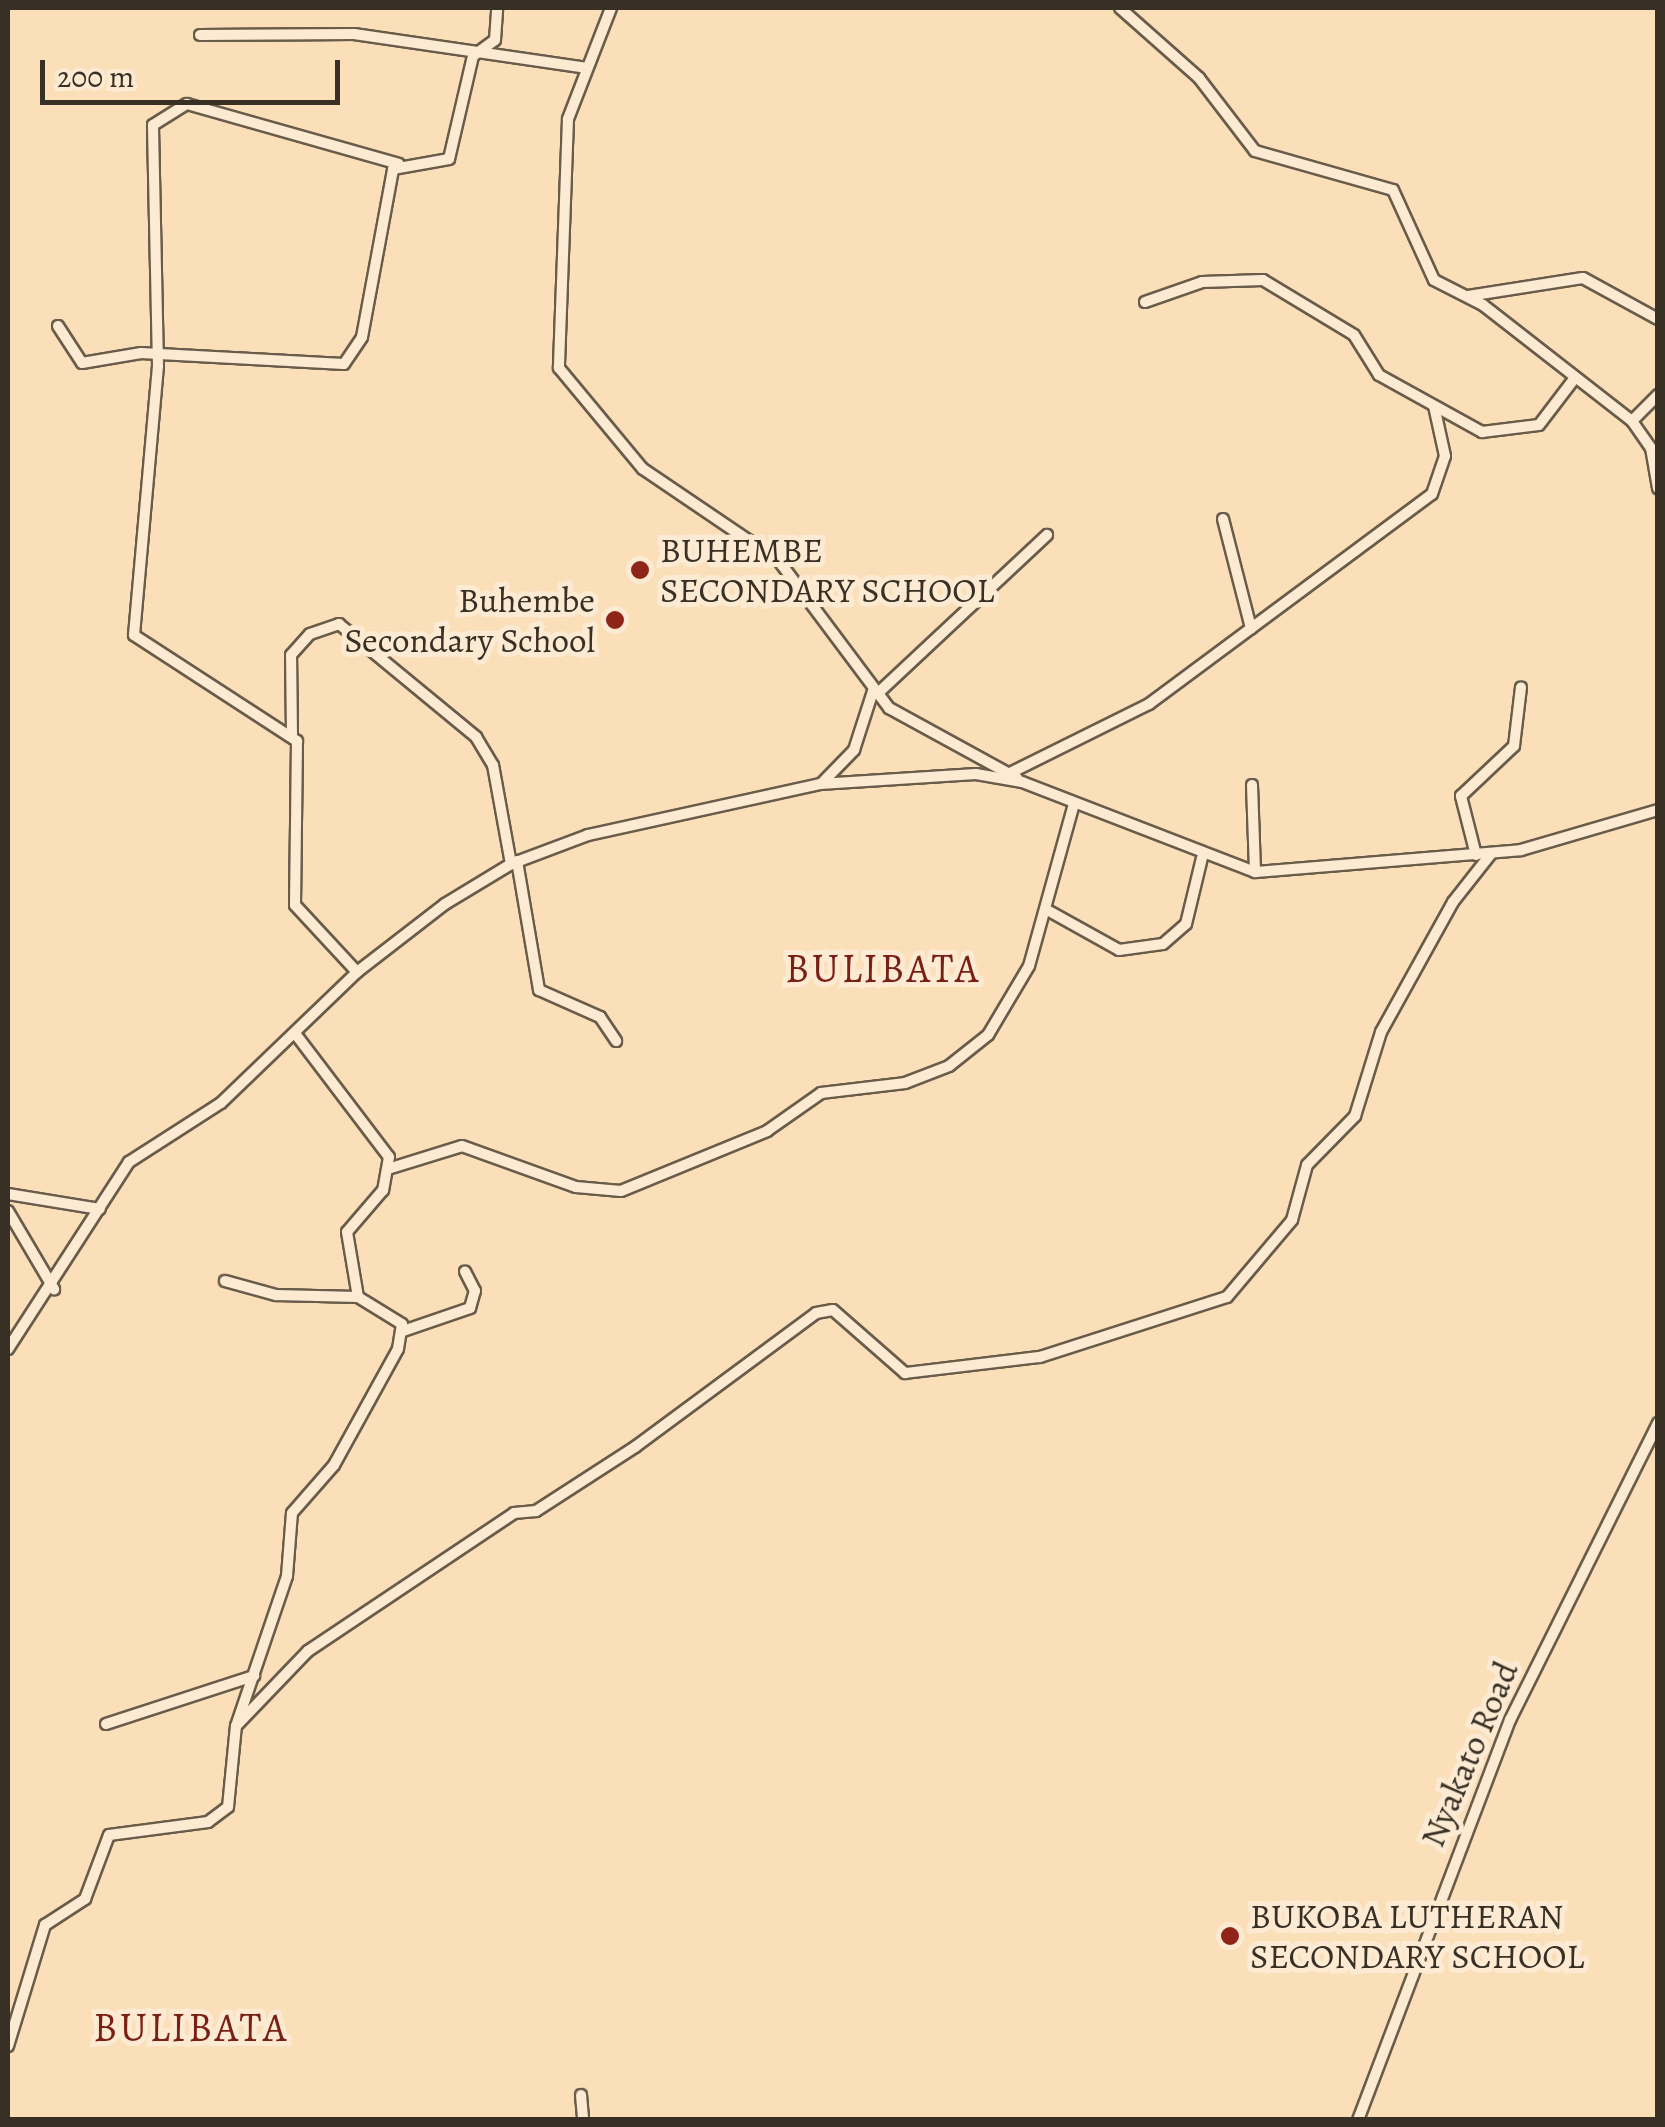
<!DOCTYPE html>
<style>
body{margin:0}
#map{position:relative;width:1665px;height:2127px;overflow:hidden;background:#fadfb9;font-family:Alegreya,serif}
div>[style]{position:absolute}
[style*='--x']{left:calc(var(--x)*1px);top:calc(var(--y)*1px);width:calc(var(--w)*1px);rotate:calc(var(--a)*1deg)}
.roads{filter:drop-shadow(2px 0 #695c4a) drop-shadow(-2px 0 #695c4a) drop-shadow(0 2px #695c4a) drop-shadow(0 -2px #695c4a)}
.minor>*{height:10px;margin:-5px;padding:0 5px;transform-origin:5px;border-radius:5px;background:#fcead2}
.dots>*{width:28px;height:28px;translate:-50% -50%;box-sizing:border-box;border:5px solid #fcead2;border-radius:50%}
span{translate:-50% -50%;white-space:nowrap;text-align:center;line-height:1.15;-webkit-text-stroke:10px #fcead2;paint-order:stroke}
.poi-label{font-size:35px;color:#393025}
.left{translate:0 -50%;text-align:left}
.right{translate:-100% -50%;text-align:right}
.street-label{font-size:35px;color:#393025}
.quarter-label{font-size:40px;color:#7a1f14;letter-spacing:2.5px}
.frame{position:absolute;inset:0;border:10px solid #393025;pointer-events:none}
.scale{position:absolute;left:40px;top:60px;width:300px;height:45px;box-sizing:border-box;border:5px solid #393025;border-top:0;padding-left:12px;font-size:30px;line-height:35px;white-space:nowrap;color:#393025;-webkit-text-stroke:8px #fcead2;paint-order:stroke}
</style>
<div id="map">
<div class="roads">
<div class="minor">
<i style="--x:611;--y:8;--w:119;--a:111.2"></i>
<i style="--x:568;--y:119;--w:249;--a:92.1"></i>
<i style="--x:559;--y:368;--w:131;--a:50.3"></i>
<i style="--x:643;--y:469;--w:164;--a:34.1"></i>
<i style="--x:779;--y:561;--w:184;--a:53.2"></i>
<i style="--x:889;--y:708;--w:146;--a:28.7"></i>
<i style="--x:1120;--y:8;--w:106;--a:41.5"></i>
<i style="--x:1199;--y:78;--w:92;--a:52.5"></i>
<i style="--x:1255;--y:151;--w:143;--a:15.8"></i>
<i style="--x:1393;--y:190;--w:99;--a:65.5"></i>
<i style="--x:1434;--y:280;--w:55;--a:27"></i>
<i style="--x:1483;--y:305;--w:189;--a:37.9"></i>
<i style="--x:1632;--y:421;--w:33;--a:55"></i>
<i style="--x:1651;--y:448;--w:41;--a:80.1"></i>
<i style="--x:200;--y:35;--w:154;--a:-0.4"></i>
<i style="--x:354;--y:34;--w:234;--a:8.3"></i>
<i style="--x:1468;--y:296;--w:116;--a:-8.9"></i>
<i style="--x:1583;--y:278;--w:85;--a:28.7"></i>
<i style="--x:1145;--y:302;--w:60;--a:-19.3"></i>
<i style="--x:1202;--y:282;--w:61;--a:-1.9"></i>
<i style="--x:1263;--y:280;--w:106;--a:31.1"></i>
<i style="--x:1354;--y:335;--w:47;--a:58"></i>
<i style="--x:1379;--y:375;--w:118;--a:29"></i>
<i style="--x:1482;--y:432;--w:57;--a:-7"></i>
<i style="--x:1539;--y:425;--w:58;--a:-52.7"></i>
<i style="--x:58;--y:326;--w:44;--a:57"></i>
<i style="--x:82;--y:363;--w:60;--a:-9.6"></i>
<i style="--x:141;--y:353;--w:203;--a:3.1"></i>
<i style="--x:344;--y:364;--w:32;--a:-56"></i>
<i style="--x:362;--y:337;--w:171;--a:-79.5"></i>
<i style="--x:393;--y:169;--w:57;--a:-10.1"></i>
<i style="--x:449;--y:159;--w:106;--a:-76.9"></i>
<i style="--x:473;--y:56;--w:27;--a:-36"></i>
<i style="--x:495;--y:40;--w:32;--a:-86"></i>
<i style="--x:1632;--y:421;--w:37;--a:-45"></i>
<i style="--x:1223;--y:519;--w:113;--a:75.6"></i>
<i style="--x:877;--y:694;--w:233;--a:-43.1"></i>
<i style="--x:292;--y:734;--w:79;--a:-90.7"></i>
<i style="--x:291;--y:655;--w:28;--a:-48"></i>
<i style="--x:310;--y:634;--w:31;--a:-19"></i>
<i style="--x:339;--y:624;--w:178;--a:39.5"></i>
<i style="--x:476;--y:737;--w:33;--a:59"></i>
<i style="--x:493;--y:765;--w:101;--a:79.7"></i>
<i style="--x:1010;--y:773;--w:155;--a:-26.4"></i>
<i style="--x:1149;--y:704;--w:352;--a:-36.6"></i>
<i style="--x:1432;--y:494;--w:40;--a:-71.1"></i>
<i style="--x:1445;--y:456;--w:51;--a:-102.4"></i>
<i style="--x:823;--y:782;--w:45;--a:-45.9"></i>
<i style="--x:854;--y:750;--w:62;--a:-72.1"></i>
<i style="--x:1252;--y:785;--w:87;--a:88"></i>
<i style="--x:1476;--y:855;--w:61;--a:-104.3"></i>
<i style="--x:1461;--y:796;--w:73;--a:-43.3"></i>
<i style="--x:1514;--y:746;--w:59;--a:-83.2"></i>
<i style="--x:517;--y:861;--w:131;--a:80.3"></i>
<i style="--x:539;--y:990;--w:67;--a:23.9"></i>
<i style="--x:600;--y:1017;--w:29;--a:56"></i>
<i style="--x:1049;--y:911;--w:80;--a:29.1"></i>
<i style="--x:1119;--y:950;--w:44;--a:-7.8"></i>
<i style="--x:1163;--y:944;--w:30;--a:-41"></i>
<i style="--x:1186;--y:924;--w:68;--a:-76.4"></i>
<i style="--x:357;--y:972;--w:91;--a:-132.8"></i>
<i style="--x:295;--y:905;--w:164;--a:-89.3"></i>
<i style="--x:297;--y:741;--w:194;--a:-147"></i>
<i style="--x:134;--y:635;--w:270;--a:-84.9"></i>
<i style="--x:158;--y:366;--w:241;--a:-91.2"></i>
<i style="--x:153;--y:125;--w:40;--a:-32"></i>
<i style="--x:187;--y:104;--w:220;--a:15.8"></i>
<i style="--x:297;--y:1036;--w:152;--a:52.8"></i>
<i style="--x:389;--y:1157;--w:34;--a:100"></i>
<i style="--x:383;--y:1190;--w:55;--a:130.6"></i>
<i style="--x:347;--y:1232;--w:66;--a:80.4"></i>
<i style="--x:391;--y:1168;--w:74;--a:-17.2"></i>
<i style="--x:462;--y:1146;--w:121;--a:19.8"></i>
<i style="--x:576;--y:1187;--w:45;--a:5.1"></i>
<i style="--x:621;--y:1191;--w:158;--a:-22.3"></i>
<i style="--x:767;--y:1131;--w:66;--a:-35.1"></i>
<i style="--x:821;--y:1093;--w:85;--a:-6.8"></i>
<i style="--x:905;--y:1083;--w:47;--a:-21.1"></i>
<i style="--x:949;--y:1066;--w:50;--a:-38.5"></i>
<i style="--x:988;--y:1035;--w:80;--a:-59.3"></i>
<i style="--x:1029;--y:966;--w:165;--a:-74.5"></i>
<i style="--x:8;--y:1194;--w:93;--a:9.3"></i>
<i style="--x:8;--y:1211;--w:91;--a:59.5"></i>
<i style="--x:403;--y:1331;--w:71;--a:-18.9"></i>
<i style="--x:470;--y:1308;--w:18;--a:-74"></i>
<i style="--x:475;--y:1291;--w:22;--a:-117"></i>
<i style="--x:8;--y:1349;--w:223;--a:-57.1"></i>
<i style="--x:129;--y:1162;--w:109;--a:-32.7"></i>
<i style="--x:221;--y:1103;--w:189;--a:-43.9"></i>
<i style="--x:357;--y:972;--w:111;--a:-37.7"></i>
<i style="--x:445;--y:904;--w:77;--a:-31.2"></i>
<i style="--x:511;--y:864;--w:82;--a:-20.6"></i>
<i style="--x:588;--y:835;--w:238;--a:-12.4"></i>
<i style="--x:820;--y:784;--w:156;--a:-3.7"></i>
<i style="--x:976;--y:774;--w:47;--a:9.9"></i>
<i style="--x:1022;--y:782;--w:250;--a:21.1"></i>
<i style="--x:1255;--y:872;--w:267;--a:-4.7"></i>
<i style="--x:1521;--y:850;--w:143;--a:-16.3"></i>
<i style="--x:106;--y:1724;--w:156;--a:-18"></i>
<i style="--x:236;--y:1726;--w:104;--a:-46.2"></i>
<i style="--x:308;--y:1651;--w:248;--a:-33.8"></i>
<i style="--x:514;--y:1513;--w:22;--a:-5"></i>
<i style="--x:536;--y:1511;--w:118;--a:-32.9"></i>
<i style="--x:635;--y:1447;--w:225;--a:-36.5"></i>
<i style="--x:816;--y:1313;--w:17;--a:-10"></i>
<i style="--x:833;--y:1310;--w:96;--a:41.2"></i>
<i style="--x:905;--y:1373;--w:136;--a:-6.8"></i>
<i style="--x:1040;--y:1357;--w:196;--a:-17.8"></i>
<i style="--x:1227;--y:1297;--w:101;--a:-49.8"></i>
<i style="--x:1292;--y:1220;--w:57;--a:-74.7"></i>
<i style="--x:1307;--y:1165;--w:69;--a:-45.6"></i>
<i style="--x:1355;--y:1116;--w:88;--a:-72.8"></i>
<i style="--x:1381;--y:1032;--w:149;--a:-61"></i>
<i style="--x:1453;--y:902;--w:60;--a:-51.8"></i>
<i style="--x:8;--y:2046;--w:127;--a:-73"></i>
<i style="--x:45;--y:1925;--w:48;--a:-33"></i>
<i style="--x:85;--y:1899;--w:68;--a:-69.4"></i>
<i style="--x:109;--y:1835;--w:100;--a:-7.5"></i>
<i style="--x:208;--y:1822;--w:25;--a:-37"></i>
<i style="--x:228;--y:1807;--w:81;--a:-84.4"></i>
<i style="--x:236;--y:1726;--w:158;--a:-71.2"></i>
<i style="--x:287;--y:1576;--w:63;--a:-85.5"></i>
<i style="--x:292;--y:1513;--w:64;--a:-48.8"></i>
<i style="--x:334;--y:1465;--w:132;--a:-61.1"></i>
<i style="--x:398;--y:1349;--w:25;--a:-81"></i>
<i style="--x:402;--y:1324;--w:52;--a:-148.5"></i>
<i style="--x:358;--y:1297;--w:82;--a:-178.6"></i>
<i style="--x:276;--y:1295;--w:53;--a:-164.6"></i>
<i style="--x:581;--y:2095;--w:25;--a:85"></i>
<i style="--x:1358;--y:2120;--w:428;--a:-69.2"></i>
<i style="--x:1510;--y:1720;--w:332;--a:-63.5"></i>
</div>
</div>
<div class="dots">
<i style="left:640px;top:570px;background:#8f2418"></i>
<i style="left:615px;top:620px;background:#8f2418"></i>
<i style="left:1230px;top:1936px;background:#8f2418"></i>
</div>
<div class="poi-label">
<span class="left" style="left:660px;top:570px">BUHEMBE<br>SECONDARY SCHOOL</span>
<span class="right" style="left:595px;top:620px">Buhembe<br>Secondary School</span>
<span class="left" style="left:1250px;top:1936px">BUKOBA LUTHERAN<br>SECONDARY SCHOOL</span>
</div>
<div class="street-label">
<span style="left:1469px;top:1754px;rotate:-67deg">Nyakato Road</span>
</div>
<div class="quarter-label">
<span style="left:883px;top:969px">BULIBATA</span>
<span style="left:191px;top:2028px">BULIBATA</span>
</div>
<div class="frame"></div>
<div class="scale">200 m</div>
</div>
